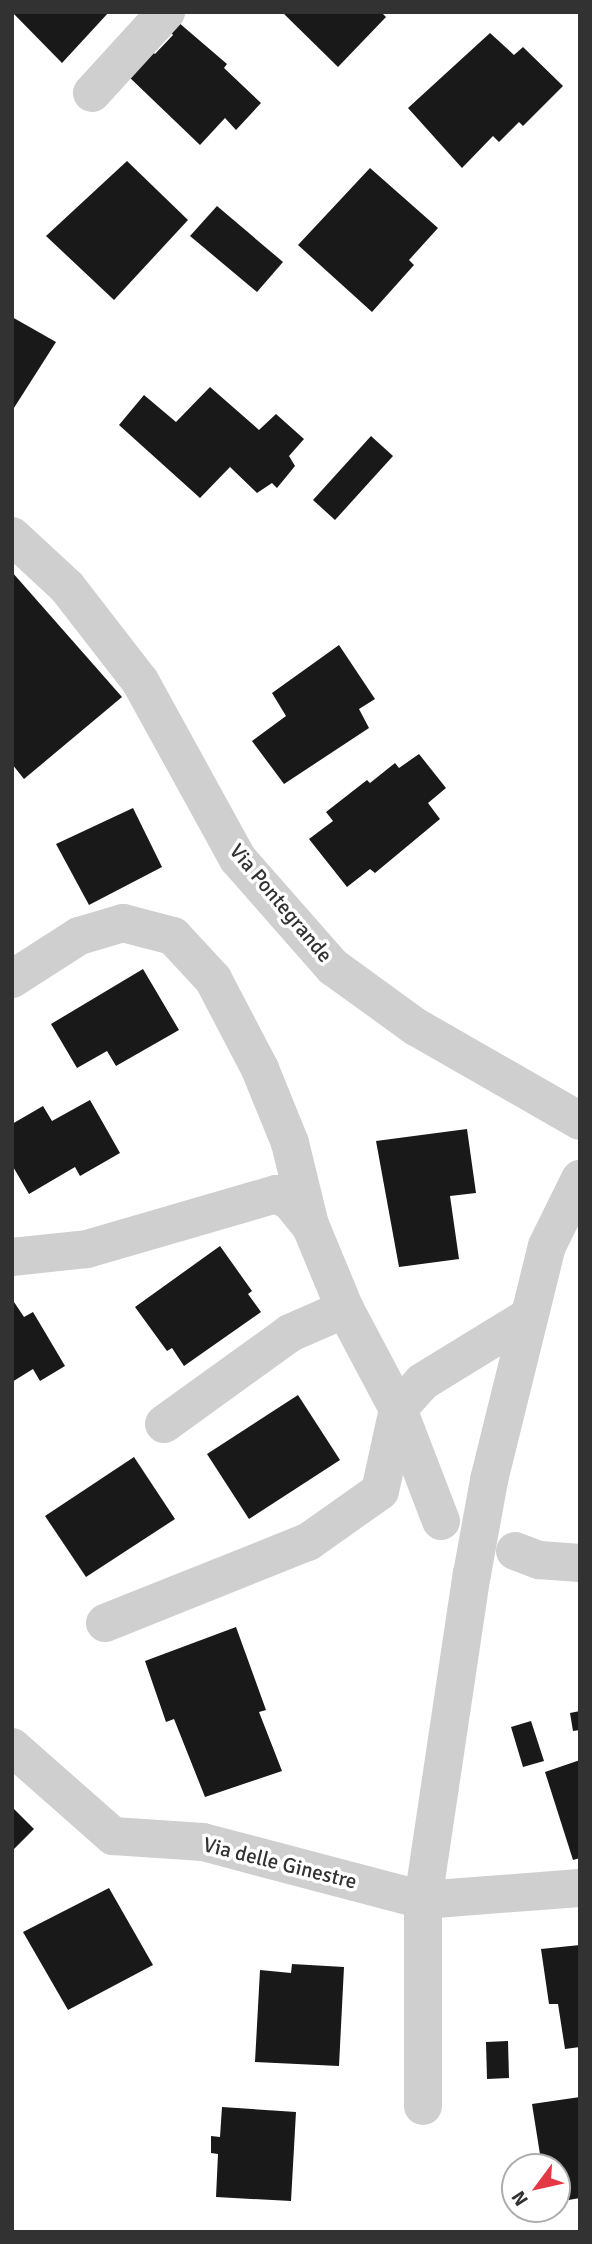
<!DOCTYPE html>
<style>
body{margin:0}
#map{position:relative;width:592px;height:2244px;overflow:hidden;background:#fff;font-family:Signika,sans-serif}
div>[style]{position:absolute}
[style*='--x']{left:calc(var(--x)*1px);top:calc(var(--y)*1px);width:calc(var(--w)*1px);rotate:calc(var(--a)*1deg)}
.building>*{inset:0;background:#191919}
.minor>*{height:38px;margin:-19px;padding:0 19px;transform-origin:19px;border-radius:19px;background:#cfcfcf}
span{translate:-50% -50%;white-space:nowrap;text-align:center;line-height:1.15;-webkit-text-stroke:7px #fff;paint-order:stroke}
.street-label{font-size:21px;color:#323232}
.frame{position:absolute;inset:0;border:14px solid #323232;pointer-events:none}
.north{position:absolute;left:501px;top:2153px;width:70px;height:70px;box-sizing:border-box;background:#fff;border:2px solid #adadad;border-radius:50%;rotate:237deg;font-size:19px;font-weight:700;line-height:28px;text-align:center;color:#323232}
.north::after{content:'';display:block;margin:auto;width:24px;height:32px;background:#e53844;clip-path:polygon(50% 0,100% 100%,50% 72%,0 100%)}
</style>
<div id="map">
<div class="building">
<i style="clip-path:polygon(12px 12px,109px 12px,62px 63px)"></i>
<i style="clip-path:polygon(282px 12px,381px 12px,386px 17px,338px 67px)"></i>
<i style="clip-path:polygon(178px 22px,227px 64px,224px 68px,261px 103px,236px 130px,225px 118px,200px 145px,127px 75px,150px 50px,155px 54px,173px 35px,170px 31px)"></i>
<i style="clip-path:polygon(490px 33px,514px 55px,523px 47px,563px 86px,523px 126px,519px 122px,499px 142px,493px 136px,462px 168px,408px 108px)"></i>
<i style="clip-path:polygon(127px 161px,188px 220px,114px 300px,46px 236px)"></i>
<i style="clip-path:polygon(370px 168px,438px 228px,409px 260px,414px 265px,372px 312px,298px 245px)"></i>
<i style="clip-path:polygon(217px 206px,283px 262px,257px 292px,190px 236px)"></i>
<i style="clip-path:polygon(12px 317px,56px 342px,12px 411px)"></i>
<i style="clip-path:polygon(210px 387px,259px 430px,276px 414px,304px 439px,289px 456px,295px 466px,277px 488px,272px 483px,257px 493px,230px 467px,200px 498px,119px 425px,144px 395px,176px 422px)"></i>
<i style="clip-path:polygon(371px 436px,393px 456px,335px 520px,313px 500px)"></i>
<i style="clip-path:polygon(12px 572px,122px 697px,24px 779px,12px 764px)"></i>
<i style="clip-path:polygon(339px 645px,375px 699px,359px 709px,369px 728px,284px 784px,252px 741px,286px 716px,272px 693px)"></i>
<i style="clip-path:polygon(419px 754px,446px 788px,428px 803px,440px 819px,375px 873px,370px 869px,347px 887px,309px 839px,333px 821px,326px 812px,367px 780px,370px 783px,395px 763px,399px 768px)"></i>
<i style="clip-path:polygon(133px 808px,162px 867px,89px 905px,56px 844px)"></i>
<i style="clip-path:polygon(143px 969px,179px 1030px,116px 1066px,107px 1051px,77px 1068px,51px 1024px)"></i>
<i style="clip-path:polygon(90px 1100px,120px 1153px,80px 1176px,75px 1167px,29px 1194px,12px 1165px,12px 1124px,43px 1106px,52px 1121px)"></i>
<i style="clip-path:polygon(467px 1129px,476px 1193px,450px 1196px,459px 1259px,399px 1267px,376px 1141px)"></i>
<i style="clip-path:polygon(220px 1246px,252px 1291px,248px 1294px,261px 1312px,184px 1366px,172px 1348px,167px 1351px,135px 1307px)"></i>
<i style="clip-path:polygon(12px 1299px,24px 1317px,33px 1312px,65px 1366px,40px 1381px,33px 1369px,12px 1382px)"></i>
<i style="clip-path:polygon(298px 1395px,340px 1460px,249px 1519px,207px 1454px)"></i>
<i style="clip-path:polygon(134px 1457px,175px 1519px,86px 1577px,45px 1516px)"></i>
<i style="clip-path:polygon(236px 1627px,266px 1710px,259px 1712px,282px 1771px,205px 1797px,174px 1719px,166px 1722px,145px 1661px)"></i>
<i style="clip-path:polygon(580px 1711px,580px 1730px,573px 1731px,570px 1713px)"></i>
<i style="clip-path:polygon(531px 1721px,544px 1761px,523px 1767px,511px 1727px)"></i>
<i style="clip-path:polygon(580px 1760px,580px 1858px,573px 1860px,545px 1772px)"></i>
<i style="clip-path:polygon(12px 1807px,34px 1829px,12px 1851px)"></i>
<i style="clip-path:polygon(109px 1888px,153px 1965px,68px 2010px,23px 1932px)"></i>
<i style="clip-path:polygon(580px 1945px,580px 2047px,565px 2049px,558px 2004px,549px 2004px,541px 1949px)"></i>
<i style="clip-path:polygon(292px 1964px,344px 1967px,339px 2066px,255px 2062px,260px 1970px,291px 1973px)"></i>
<i style="clip-path:polygon(508px 2041px,509px 2078px,487px 2079px,486px 2042px)"></i>
<i style="clip-path:polygon(580px 2097px,580px 2198px,557px 2202px,557px 2167px,542px 2167px,532px 2104px)"></i>
<i style="clip-path:polygon(222px 2107px,296px 2112px,291px 2201px,216px 2197px,218px 2154px,211px 2153px,211px 2136px,220px 2137px)"></i>
</div>
<div class="minor">
<i style="--x:92;--y:93;--w:110;--a:-47.6"></i>
<i style="--x:12;--y:536;--w:75;--a:42.8"></i>
<i style="--x:67;--y:587;--w:119;--a:52.2"></i>
<i style="--x:140;--y:681;--w:203;--a:61.2"></i>
<i style="--x:238;--y:859;--w:144;--a:48.7"></i>
<i style="--x:333;--y:967;--w:102;--a:35.9"></i>
<i style="--x:416;--y:1027;--w:189;--a:29.8"></i>
<i style="--x:12;--y:979;--w:80;--a:-32.7"></i>
<i style="--x:79;--y:936;--w:46;--a:-16.5"></i>
<i style="--x:123;--y:923;--w:52;--a:14.6"></i>
<i style="--x:173;--y:936;--w:59;--a:47.1"></i>
<i style="--x:213;--y:979;--w:102;--a:62.4"></i>
<i style="--x:260;--y:1069;--w:80;--a:67.9"></i>
<i style="--x:290;--y:1143;--w:84;--a:76.3"></i>
<i style="--x:12;--y:1257;--w:75;--a:-6.1"></i>
<i style="--x:87;--y:1249;--w:197;--a:-16.2"></i>
<i style="--x:276;--y:1194;--w:16;--a:27"></i>
<i style="--x:290;--y:1201;--w:33;--a:51"></i>
<i style="--x:311;--y:1227;--w:89;--a:67.5"></i>
<i style="--x:345;--y:1309;--w:113;--a:62.1"></i>
<i style="--x:398;--y:1409;--w:36;--a:-48"></i>
<i style="--x:422;--y:1382;--w:124;--a:-31.5"></i>
<i style="--x:398;--y:1409;--w:120;--a:69"></i>
<i style="--x:164;--y:1424;--w:155;--a:-35.8"></i>
<i style="--x:290;--y:1333;--w:60;--a:-23.6"></i>
<i style="--x:515;--y:1551;--w:26;--a:21"></i>
<i style="--x:539;--y:1560;--w:41;--a:4.2"></i>
<i style="--x:105;--y:1623;--w:219;--a:-21.8"></i>
<i style="--x:308;--y:1542;--w:88;--a:-35.3"></i>
<i style="--x:380;--y:1491;--w:84;--a:-77.6"></i>
<i style="--x:12;--y:1747;--w:135;--a:41.4"></i>
<i style="--x:113;--y:1836;--w:90;--a:3.8"></i>
<i style="--x:203;--y:1842;--w:228;--a:14.8"></i>
<i style="--x:423;--y:1900;--w:157;--a:-4.4"></i>
<i style="--x:423;--y:2106;--w:206;--a:-90"></i>
<i style="--x:423;--y:1900;--w:330;--a:-81.5"></i>
<i style="--x:472;--y:1574;--w:96;--a:-79.7"></i>
<i style="--x:489;--y:1480;--w:241;--a:-76.1"></i>
<i style="--x:547;--y:1246;--w:75;--a:-63.8"></i>
</div>
<div class="street-label">
<span style="left:281px;top:903px;rotate:50deg">Via Pontegrande</span>
<span style="left:280px;top:1863px;rotate:14deg">Via delle Ginestre</span>
</div>
<div class="frame"></div>
<div class="north">N</div>
</div>
